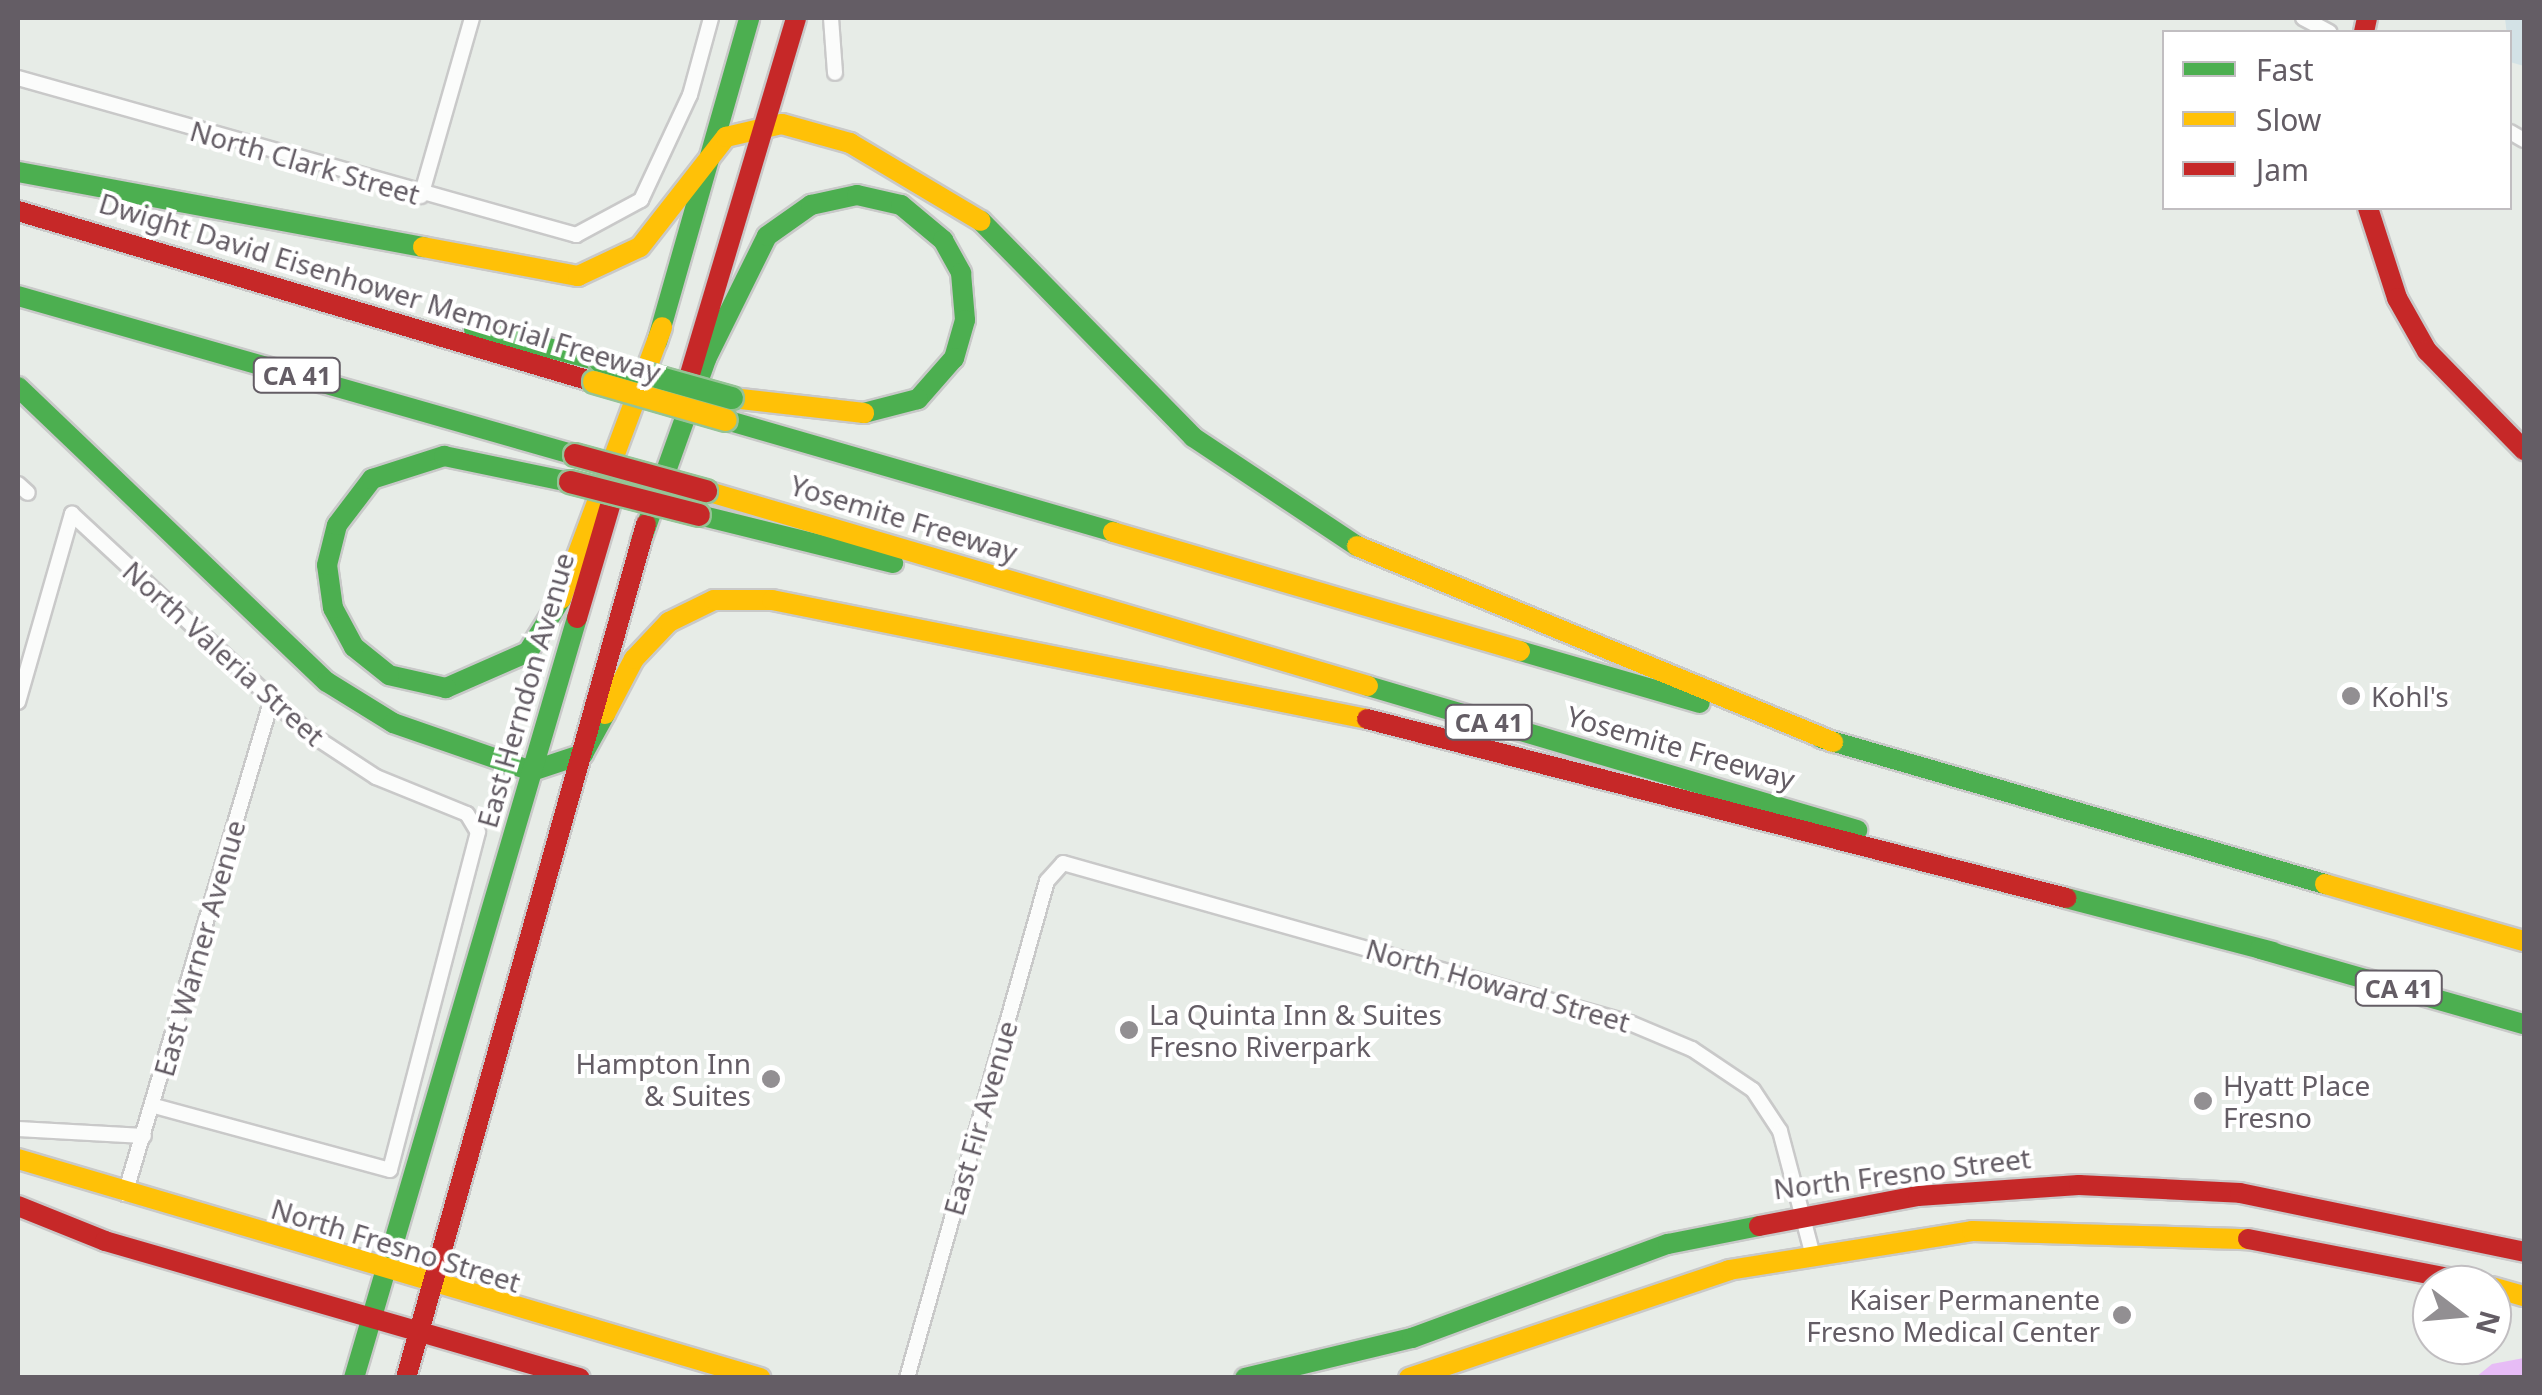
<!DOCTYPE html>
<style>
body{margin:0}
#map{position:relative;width:2542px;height:1395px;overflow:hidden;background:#e7ece7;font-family:"Noto Sans",sans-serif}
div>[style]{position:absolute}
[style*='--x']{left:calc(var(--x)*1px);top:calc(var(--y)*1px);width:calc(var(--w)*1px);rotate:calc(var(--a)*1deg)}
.green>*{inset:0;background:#d3e2e6}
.water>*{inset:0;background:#e7bcf6}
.roads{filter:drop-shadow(2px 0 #c9c9c9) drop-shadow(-2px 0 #c9c9c9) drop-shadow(0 2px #c9c9c9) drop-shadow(0 -2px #c9c9c9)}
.street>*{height:14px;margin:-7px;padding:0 7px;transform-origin:7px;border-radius:7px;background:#fbfcfb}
.fast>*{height:20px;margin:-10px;padding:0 10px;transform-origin:10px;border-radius:10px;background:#4caf50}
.slow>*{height:20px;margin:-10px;padding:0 10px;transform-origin:10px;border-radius:10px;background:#ffc107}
.jam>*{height:20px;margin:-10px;padding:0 10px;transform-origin:10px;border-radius:10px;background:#c62828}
.bridges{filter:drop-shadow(2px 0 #95c396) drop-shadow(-2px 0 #95c396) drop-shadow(0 2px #95c396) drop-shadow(0 -2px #95c396)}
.fast-bridge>*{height:22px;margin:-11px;padding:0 11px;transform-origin:11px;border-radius:11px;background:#4caf50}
.slow-bridge>*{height:22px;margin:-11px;padding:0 11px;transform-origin:11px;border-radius:11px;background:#ffc107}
.jam-bridge>*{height:22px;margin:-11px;padding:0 11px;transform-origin:11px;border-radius:11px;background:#c62828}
.dots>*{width:28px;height:28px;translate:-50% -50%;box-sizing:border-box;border:5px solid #fff;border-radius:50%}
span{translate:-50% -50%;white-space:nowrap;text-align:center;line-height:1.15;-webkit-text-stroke:8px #fff;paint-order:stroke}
.shield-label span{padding:2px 8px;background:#fff;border:2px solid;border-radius:8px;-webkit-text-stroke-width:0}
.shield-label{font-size:25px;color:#645d65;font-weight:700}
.street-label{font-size:28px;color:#645d65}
.poi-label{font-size:28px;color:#645d65}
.left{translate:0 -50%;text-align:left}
.right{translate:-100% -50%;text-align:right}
.frame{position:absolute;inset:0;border:20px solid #645d65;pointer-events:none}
.legend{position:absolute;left:2162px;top:30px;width:350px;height:180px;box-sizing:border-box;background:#fff;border:2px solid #c1bec1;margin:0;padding:12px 18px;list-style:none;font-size:30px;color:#645d65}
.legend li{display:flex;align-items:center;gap:20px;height:50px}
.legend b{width:50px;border:2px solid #c1bec1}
.north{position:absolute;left:2412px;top:1265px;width:100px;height:100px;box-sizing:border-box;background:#fff;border:2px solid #c1bec1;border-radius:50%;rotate:106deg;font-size:28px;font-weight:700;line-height:40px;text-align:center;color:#645d65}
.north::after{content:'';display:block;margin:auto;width:35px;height:45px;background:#928f92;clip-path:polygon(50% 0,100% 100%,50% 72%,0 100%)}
</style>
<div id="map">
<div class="green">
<i style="clip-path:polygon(2505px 18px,2524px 18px,2524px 66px,2510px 62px)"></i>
</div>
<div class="water">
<i style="clip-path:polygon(2524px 1358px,2524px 1377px,2476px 1377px,2492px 1364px)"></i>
</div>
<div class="roads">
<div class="street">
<i style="--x:831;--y:18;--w:55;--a:85.8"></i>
<i style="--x:2303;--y:18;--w:30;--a:28"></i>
<i style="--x:18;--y:78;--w:580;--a:15.71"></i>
<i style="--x:576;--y:235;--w:74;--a:-28.3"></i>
<i style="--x:641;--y:200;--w:116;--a:-65"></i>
<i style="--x:690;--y:95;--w:80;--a:-74.7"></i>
<i style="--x:2510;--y:132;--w:16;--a:30"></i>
<i style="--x:421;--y:196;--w:185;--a:-74"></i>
<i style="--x:18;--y:484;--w:13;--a:42"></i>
<i style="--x:18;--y:702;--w:196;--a:-74"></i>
<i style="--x:72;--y:514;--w:319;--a:42.8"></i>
<i style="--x:306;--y:731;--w:84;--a:33.3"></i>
<i style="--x:376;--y:777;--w:98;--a:22.1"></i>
<i style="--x:467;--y:814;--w:21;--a:59"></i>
<i style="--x:478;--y:832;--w:349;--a:104.6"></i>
<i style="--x:390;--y:1170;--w:245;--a:-164.8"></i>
<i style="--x:18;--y:1129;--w:126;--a:3.2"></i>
<i style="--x:125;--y:1194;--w:513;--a:-73.47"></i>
<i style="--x:907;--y:1378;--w:516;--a:-74.27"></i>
<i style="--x:1047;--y:881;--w:24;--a:-48"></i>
<i style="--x:1063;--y:863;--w:589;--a:15.76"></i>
<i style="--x:1630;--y:1023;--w:67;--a:22.8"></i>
<i style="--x:1692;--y:1049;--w:73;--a:33.9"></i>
<i style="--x:1753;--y:1090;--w:49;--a:56.6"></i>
<i style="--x:1780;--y:1131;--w:125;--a:75.2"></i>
</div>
<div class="fast">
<i style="--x:18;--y:172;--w:412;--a:10.5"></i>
<i style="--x:981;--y:221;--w:303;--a:45.5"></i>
<i style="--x:1193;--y:437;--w:197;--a:33.6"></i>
<i style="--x:18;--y:296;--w:579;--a:15.93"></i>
<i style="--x:474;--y:329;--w:130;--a:14.3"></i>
<i style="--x:657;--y:342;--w:337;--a:-74.1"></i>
<i style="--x:18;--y:387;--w:427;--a:43.7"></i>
<i style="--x:327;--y:682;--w:78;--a:31.8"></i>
<i style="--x:393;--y:723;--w:147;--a:19.1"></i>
<i style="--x:532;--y:771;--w:54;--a:-18.4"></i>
<i style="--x:583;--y:754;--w:46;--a:-61.2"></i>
<i style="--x:726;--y:420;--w:403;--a:16.1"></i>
<i style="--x:699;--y:515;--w:200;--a:13.9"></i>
<i style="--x:641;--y:541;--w:193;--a:-70.3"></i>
<i style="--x:706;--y:359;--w:137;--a:-63.6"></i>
<i style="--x:767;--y:236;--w:54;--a:-35.2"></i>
<i style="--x:811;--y:205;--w:47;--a:-12.3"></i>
<i style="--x:857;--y:195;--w:45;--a:12.8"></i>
<i style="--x:901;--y:205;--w:55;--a:39.8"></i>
<i style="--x:943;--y:240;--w:38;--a:61"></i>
<i style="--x:961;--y:273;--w:47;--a:85.1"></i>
<i style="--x:965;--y:320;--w:40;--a:106"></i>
<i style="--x:954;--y:358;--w:55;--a:131.3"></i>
<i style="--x:918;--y:399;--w:56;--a:165.5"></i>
<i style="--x:561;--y:599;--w:62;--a:121.9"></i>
<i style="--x:528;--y:652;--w:90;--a:156.3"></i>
<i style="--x:446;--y:688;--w:58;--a:-167.2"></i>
<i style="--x:389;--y:675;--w:45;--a:-141.3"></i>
<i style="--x:354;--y:647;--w:44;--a:-118.3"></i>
<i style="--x:333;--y:608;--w:43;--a:-97.9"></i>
<i style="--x:327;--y:565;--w:41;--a:-76"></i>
<i style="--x:337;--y:525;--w:58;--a:-52.7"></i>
<i style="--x:372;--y:479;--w:76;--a:-17.7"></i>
<i style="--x:444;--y:456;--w:129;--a:11.7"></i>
<i style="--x:1520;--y:651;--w:187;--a:16.1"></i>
<i style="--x:1368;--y:686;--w:510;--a:16.41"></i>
<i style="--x:1821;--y:738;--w:525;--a:16.16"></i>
<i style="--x:2066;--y:898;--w:214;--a:14.6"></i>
<i style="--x:2260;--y:949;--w:274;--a:15.9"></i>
<i style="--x:354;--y:1378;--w:792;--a:-73.65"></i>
<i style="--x:1245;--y:1378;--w:172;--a:-13.5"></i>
<i style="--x:1412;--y:1338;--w:273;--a:-20.2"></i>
<i style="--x:1668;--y:1244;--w:93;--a:-11.2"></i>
</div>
<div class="slow">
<i style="--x:423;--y:247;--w:158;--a:10.6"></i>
<i style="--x:578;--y:276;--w:68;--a:-25.1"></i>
<i style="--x:640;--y:247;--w:140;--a:-52"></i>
<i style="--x:726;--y:137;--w:57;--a:-13.1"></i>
<i style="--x:782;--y:124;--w:71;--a:15.6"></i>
<i style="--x:850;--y:143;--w:152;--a:30.8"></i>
<i style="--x:732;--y:398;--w:133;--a:6.5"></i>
<i style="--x:706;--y:491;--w:690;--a:16.41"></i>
<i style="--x:1113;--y:532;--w:424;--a:16.3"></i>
<i style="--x:1357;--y:546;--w:515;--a:22.38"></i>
<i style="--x:561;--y:599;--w:290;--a:-69.6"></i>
<i style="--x:605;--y:714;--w:62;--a:-62.2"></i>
<i style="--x:634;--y:659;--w:51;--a:-46.6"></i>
<i style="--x:669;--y:622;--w:50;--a:-26.1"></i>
<i style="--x:714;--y:600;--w:58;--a:0"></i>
<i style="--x:772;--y:600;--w:607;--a:11.31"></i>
<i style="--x:2325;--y:884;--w:207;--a:16"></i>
<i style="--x:18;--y:1159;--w:774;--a:16.44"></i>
<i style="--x:2492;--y:1287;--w:33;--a:16"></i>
<i style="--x:1409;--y:1378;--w:338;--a:-18.6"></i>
<i style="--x:1729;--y:1270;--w:246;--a:-9.1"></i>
<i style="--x:1972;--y:1231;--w:276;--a:1.7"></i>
</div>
<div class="jam">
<i style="--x:2364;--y:32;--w:14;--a:-78"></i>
<i style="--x:2368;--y:208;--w:95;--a:72.1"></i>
<i style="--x:2397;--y:298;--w:61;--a:60.5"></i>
<i style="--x:2427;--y:351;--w:139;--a:45.6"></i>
<i style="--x:18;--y:211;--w:601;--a:16.53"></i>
<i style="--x:690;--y:374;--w:371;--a:-73.4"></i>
<i style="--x:577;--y:618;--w:145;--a:-73.6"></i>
<i style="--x:1367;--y:719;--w:722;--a:14.36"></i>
<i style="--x:18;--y:1206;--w:94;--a:21.9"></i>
<i style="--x:105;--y:1241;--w:494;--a:16.1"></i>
<i style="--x:1759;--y:1226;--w:162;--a:-10.7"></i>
<i style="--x:1918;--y:1196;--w:161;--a:-3.9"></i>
<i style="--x:2079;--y:1185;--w:161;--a:2.8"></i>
<i style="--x:2240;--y:1193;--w:290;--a:11.7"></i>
<i style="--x:2248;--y:1239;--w:240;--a:11"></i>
<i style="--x:406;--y:1378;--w:887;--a:-74.3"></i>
</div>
</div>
<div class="bridges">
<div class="fast-bridge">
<i style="--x:600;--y:361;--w:137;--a:15.7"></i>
</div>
<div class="slow-bridge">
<i style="--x:594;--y:382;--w:137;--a:16.1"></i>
</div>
<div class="jam-bridge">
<i style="--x:575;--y:455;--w:136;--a:15.4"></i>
<i style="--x:570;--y:482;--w:133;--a:14.3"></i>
</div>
</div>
<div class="dots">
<i style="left:2351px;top:696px;background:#928f92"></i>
<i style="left:1129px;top:1030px;background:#928f92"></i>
<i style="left:771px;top:1079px;background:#928f92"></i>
<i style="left:2203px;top:1101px;background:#928f92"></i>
<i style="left:2122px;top:1315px;background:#928f92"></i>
</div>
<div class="shield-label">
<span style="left:297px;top:375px">CA 41</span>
<span style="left:1489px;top:722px">CA 41</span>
<span style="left:2399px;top:988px">CA 41</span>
</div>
<div class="street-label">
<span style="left:305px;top:162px;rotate:16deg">North Clark Street</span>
<span style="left:380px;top:287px;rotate:17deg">Dwight David Eisenhower Memorial Freeway</span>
<span style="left:904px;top:518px;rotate:17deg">Yosemite Freeway</span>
<span style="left:224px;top:653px;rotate:42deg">North Valeria Street</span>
<span style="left:525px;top:690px;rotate:-74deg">East Herndon Avenue</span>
<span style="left:1681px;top:747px;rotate:16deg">Yosemite Freeway</span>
<span style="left:199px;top:948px;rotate:-74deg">East Warner Avenue</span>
<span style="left:1498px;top:985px;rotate:16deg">North Howard Street</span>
<span style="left:980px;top:1118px;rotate:-74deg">East Fir Avenue</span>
<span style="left:1902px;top:1173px;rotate:-7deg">North Fresno Street</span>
<span style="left:396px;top:1245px;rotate:17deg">North Fresno Street</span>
</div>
<div class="poi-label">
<span class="left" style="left:2371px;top:696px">Kohl's</span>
<span class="left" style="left:1149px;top:1030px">La Quinta Inn &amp; Suites<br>Fresno Riverpark</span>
<span class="right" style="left:751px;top:1079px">Hampton Inn<br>&amp; Suites</span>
<span class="left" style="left:2223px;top:1101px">Hyatt Place<br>Fresno</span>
<span class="right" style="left:2100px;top:1315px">Kaiser Permanente<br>Fresno Medical Center</span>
</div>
<div class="frame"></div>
<ul class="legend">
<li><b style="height:12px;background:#4caf50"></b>Fast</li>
<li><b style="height:12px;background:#ffc107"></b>Slow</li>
<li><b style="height:12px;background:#c62828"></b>Jam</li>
</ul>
<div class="north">N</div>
</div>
